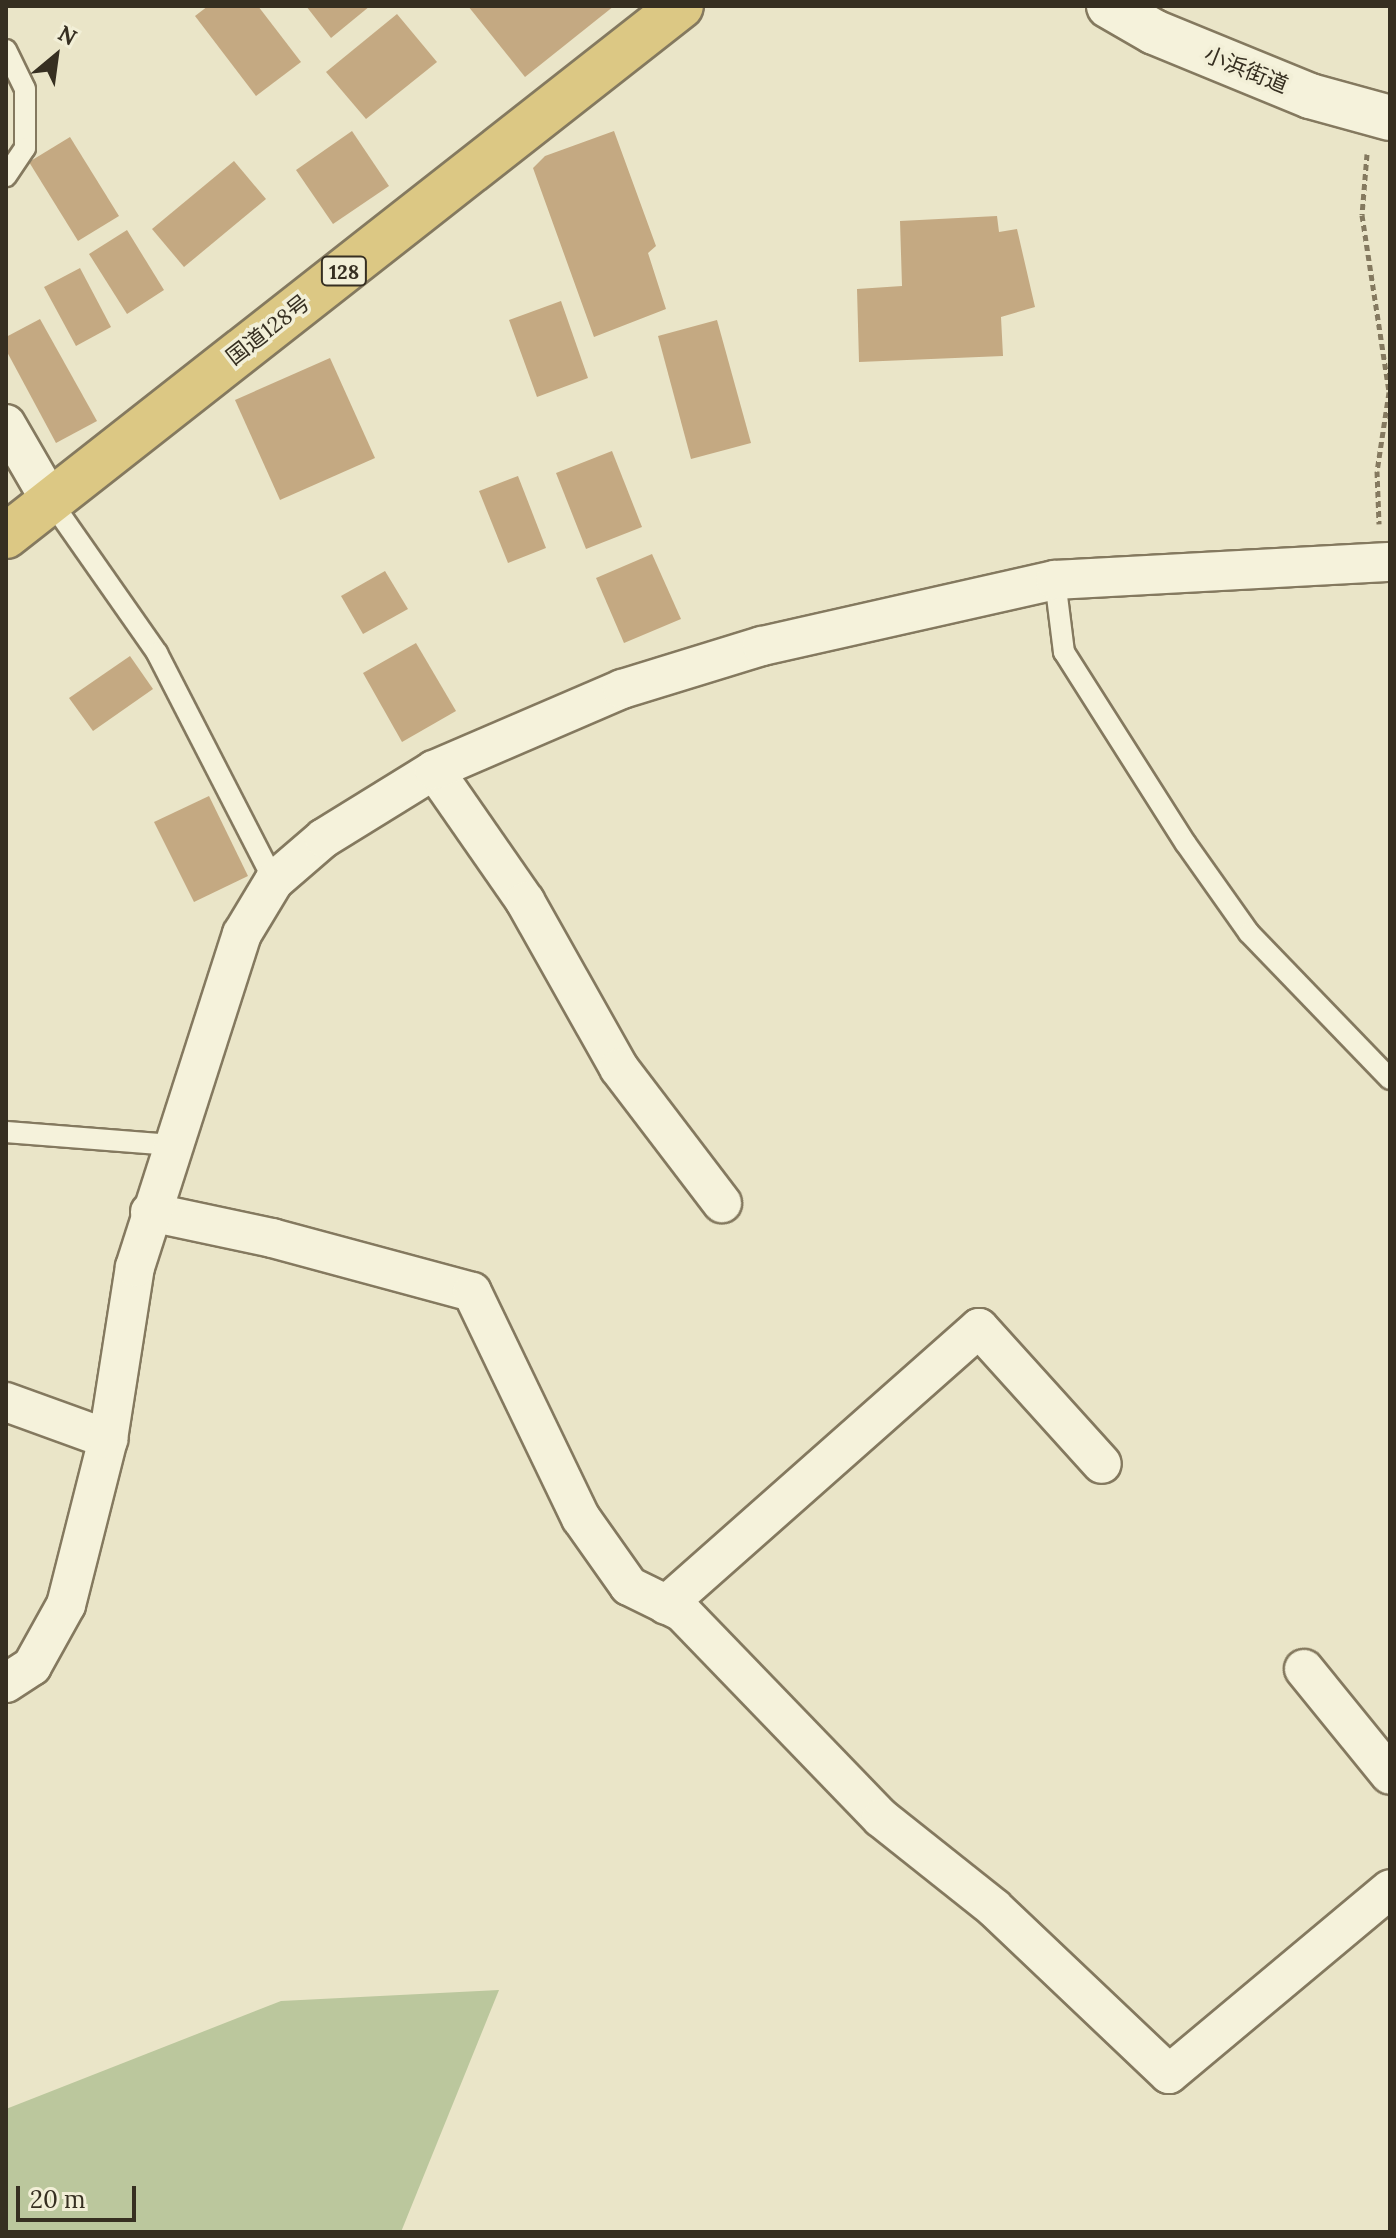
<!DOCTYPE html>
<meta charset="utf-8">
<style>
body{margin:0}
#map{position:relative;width:1396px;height:2238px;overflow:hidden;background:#eae5c8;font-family:Lora,"Noto Sans JP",serif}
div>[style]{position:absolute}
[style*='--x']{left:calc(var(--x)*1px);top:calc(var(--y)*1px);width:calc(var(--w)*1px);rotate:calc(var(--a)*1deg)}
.green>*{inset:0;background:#bbc79d}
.building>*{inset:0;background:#c4a982}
.path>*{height:5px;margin-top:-2.5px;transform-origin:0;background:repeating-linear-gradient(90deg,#84795f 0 6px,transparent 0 10px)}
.roads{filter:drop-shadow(2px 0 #84795f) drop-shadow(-2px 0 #84795f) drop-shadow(0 2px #84795f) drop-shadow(0 -2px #84795f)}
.service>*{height:20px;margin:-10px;padding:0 10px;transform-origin:10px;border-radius:10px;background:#f5f2db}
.minor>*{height:38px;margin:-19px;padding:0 19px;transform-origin:19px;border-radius:19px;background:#f5f2db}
.secondary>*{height:44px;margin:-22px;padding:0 22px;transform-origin:22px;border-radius:22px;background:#f5f2db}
.trunk>*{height:44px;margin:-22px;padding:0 22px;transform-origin:22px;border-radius:22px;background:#dcc884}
span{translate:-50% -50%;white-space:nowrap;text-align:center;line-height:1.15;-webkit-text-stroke:7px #f2efd7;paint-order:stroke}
.shield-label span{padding:2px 6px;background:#f2efd7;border:2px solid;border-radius:6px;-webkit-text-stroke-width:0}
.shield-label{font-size:20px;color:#362f21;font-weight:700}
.street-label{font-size:22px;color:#362f21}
.frame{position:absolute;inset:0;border:8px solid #362f21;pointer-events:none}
.north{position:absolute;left:16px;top:16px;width:80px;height:80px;-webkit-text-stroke:6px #f2efd7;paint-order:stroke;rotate:29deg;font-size:22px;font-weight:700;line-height:32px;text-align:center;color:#362f21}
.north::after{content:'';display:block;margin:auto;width:28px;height:36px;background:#362f21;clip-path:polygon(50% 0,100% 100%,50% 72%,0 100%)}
.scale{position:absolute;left:16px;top:2186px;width:120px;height:36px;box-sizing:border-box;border:4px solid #362f21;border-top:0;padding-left:10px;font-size:24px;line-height:28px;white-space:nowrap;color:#362f21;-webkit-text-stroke:6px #f2efd7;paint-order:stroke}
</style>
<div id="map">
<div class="green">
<i style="clip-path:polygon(499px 1990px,401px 2232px,6px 2232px,6px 2109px,281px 2001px)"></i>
</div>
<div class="building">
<i style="clip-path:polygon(208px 6px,258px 6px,301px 62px,256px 96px,195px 16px)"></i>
<i style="clip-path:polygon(306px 6px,370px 6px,331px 38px)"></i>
<i style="clip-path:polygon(468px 6px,614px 6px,525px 77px)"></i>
<i style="clip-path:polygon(397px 14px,437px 62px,366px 119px,326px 72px)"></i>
<i style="clip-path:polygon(352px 131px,389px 186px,333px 224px,296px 170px)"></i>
<i style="clip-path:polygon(614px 131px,656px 246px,648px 253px,666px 309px,594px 337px,533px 168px,545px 156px)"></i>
<i style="clip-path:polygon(70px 137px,119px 216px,78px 241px,29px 162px)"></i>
<i style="clip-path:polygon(234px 161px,266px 199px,184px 267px,152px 229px)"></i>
<i style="clip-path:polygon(997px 216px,999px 232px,1017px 229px,1035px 307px,1001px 317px,1003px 356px,859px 362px,857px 289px,902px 286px,900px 221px)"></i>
<i style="clip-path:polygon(127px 230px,164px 290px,127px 314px,89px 254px)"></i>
<i style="clip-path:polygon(80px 268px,111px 327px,76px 346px,44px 287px)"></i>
<i style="clip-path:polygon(561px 301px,588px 378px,537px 397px,509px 320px)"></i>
<i style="clip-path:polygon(40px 319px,97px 421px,56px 443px,6px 350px,6px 337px)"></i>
<i style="clip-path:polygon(717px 320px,751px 443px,691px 459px,658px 336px)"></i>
<i style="clip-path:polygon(330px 358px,375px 458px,280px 500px,235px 400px)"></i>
<i style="clip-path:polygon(612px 451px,642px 527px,586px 549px,556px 473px)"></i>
<i style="clip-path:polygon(518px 476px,546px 548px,508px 563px,479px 491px)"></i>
<i style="clip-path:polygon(652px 554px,681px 619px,624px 643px,596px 578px)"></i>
<i style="clip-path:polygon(385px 571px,408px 609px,363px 634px,341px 596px)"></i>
<i style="clip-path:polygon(416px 643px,456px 711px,402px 742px,363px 673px)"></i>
<i style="clip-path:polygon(130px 656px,153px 689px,93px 731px,69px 698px)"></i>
<i style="clip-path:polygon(209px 796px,248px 876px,194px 902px,154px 822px)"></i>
</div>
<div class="path">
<i style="--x:1367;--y:154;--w:61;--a:94.7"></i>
<i style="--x:1362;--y:215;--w:179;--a:81.3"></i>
<i style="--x:1389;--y:392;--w:80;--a:98.6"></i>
<i style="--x:1377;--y:471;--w:53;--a:87.8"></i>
</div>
<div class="roads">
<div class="service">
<i style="--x:6;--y:50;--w:43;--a:64"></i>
<i style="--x:25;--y:89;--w:59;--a:90"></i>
<i style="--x:25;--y:148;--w:34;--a:124"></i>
<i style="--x:50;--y:500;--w:187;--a:55"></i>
<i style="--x:157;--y:653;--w:256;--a:62.8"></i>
<i style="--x:1055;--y:580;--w:73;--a:82.9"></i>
<i style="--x:1064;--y:652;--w:227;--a:57.6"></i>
<i style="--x:1186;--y:844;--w:109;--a:54.7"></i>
<i style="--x:1249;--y:933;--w:203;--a:46"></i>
<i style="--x:6;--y:1132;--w:166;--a:4.5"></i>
</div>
<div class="minor">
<i style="--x:6;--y:424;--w:88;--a:59.9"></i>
<i style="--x:434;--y:770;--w:160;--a:55.2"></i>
<i style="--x:525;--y:901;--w:192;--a:60.6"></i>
<i style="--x:619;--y:1068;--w:170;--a:52.7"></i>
<i style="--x:150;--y:1212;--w:125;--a:12"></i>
<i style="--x:272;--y:1238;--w:207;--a:15.1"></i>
<i style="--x:472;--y:1292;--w:251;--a:64.3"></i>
<i style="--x:581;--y:1518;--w:83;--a:54.8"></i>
<i style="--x:629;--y:1586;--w:59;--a:26.1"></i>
<i style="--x:682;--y:1612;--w:286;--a:46"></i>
<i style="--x:881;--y:1818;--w:144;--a:38.5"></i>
<i style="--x:994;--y:1908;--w:241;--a:43.5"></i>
<i style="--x:1169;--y:2074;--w:288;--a:-39.9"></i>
<i style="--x:6;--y:1402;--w:109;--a:19.9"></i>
<i style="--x:666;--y:1605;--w:418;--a:-41.5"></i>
<i style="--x:979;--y:1328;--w:183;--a:47.9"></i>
<i style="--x:1304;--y:1669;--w:136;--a:50.9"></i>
<i style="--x:6;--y:1683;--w:31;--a:-33"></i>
<i style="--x:32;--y:1666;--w:70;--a:-60.9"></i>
<i style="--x:66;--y:1605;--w:171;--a:-75.8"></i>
<i style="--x:108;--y:1439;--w:174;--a:-81.1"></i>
<i style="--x:135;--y:1267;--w:350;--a:-72.2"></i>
<i style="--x:242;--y:934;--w:62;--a:-58.9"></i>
<i style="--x:274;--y:881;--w:66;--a:-40.7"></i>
<i style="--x:324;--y:838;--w:129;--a:-31.7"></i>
<i style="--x:434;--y:770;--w:205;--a:-23.3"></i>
<i style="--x:622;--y:689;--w:146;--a:-17.1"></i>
<i style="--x:762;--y:646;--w:300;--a:-12.7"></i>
<i style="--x:1055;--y:580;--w:335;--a:-3.1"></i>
</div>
<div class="secondary">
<i style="--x:1109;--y:6;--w:52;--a:30"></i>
<i style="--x:1154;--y:32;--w:169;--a:22.3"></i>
<i style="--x:1310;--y:96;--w:83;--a:15.4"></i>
</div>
<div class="trunk">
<i style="--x:6;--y:536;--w:858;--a:-38.14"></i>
</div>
</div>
<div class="shield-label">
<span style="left:344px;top:271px">128</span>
</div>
<div class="street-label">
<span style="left:1246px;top:70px;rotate:22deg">小浜街道</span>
<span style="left:268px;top:330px;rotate:-38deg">国道128号</span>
</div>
<div class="frame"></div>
<div class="north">N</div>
<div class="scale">20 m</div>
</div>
